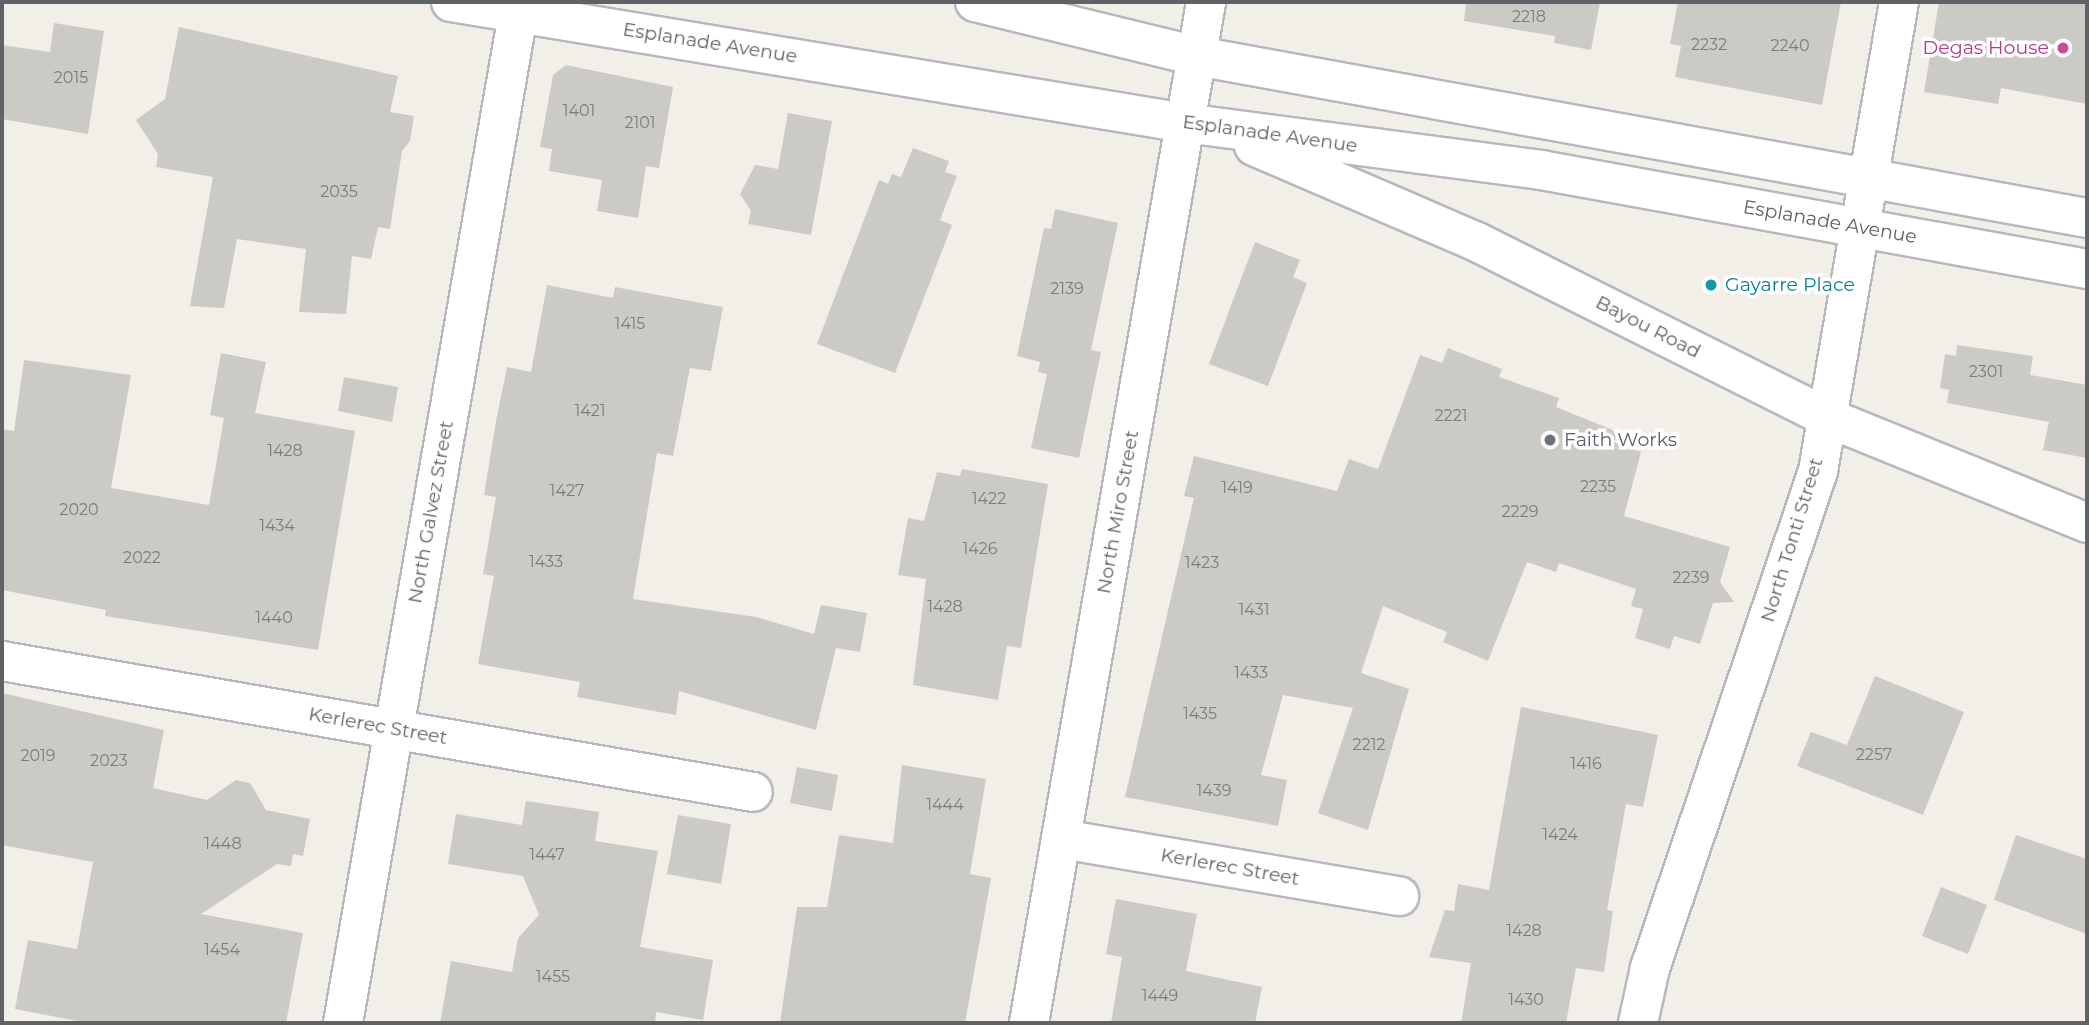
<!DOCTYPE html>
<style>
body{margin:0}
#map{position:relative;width:2089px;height:1025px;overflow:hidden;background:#f1efe8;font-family:Montserrat,sans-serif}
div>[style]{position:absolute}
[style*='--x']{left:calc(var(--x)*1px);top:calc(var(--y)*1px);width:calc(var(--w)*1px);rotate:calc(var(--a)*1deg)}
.building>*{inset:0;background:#cccac5}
.roads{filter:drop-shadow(2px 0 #b5b8bc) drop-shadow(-2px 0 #b5b8bc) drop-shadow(0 2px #b5b8bc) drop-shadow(0 -2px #b5b8bc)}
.minor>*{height:38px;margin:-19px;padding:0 19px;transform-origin:19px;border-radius:19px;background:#fff}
.dots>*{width:19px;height:19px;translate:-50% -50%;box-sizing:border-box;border:4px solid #fff;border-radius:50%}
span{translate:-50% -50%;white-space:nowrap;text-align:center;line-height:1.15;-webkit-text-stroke:7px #fff;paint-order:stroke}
.number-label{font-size:16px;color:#7a7d7f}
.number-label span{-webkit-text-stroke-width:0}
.street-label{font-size:19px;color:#5f6368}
.hotel-label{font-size:19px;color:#b23c85}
.right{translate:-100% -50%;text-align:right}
.culture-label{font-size:19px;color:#0d838f}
.left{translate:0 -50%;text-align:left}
.worship-label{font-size:19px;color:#5b616d}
.frame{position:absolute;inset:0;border:4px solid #5f6368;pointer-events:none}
</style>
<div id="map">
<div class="building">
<i style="clip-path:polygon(1466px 2px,1600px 2px,1591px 50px,1554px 43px,1555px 36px,1464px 21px)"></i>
<i style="clip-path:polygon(1678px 2px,1841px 2px,1822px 105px,1675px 77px,1681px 46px,1670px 44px)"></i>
<i style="clip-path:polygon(1939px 2px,2087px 2px,2087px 104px,2001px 88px,1998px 104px,1924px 92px)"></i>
<i style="clip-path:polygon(54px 23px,104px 31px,88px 134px,2px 119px,2px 45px,50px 52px)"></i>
<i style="clip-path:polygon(179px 27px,398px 76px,390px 112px,414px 116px,410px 141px,402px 151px,390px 229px,378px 227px,371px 259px,352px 256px,346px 314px,299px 312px,306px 249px,237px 239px,224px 308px,190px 306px,213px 177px,156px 167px,158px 154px,136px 120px,165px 99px)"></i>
<i style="clip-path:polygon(566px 65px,673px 87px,659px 168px,646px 166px,638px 218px,597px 211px,602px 180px,549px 171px,552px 149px,540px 147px,553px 75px)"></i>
<i style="clip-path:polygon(788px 113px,832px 121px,811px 235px,748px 224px,751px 211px,740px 194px,755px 165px,778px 169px)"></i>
<i style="clip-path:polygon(913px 148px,949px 161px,945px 172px,957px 176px,940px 220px,952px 225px,895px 373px,817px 344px,879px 180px,888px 184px,892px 174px,901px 177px)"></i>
<i style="clip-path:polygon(1055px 209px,1118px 223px,1091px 350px,1101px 352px,1079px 458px,1031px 448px,1047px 374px,1038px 372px,1040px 362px,1017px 356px,1044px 228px,1051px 229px)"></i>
<i style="clip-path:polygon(1255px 242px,1300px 260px,1293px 277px,1307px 283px,1268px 386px,1209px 364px)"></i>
<i style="clip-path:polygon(547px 285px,613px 298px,615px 287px,723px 307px,711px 371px,690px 368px,673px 456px,657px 453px,633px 599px,756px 617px,814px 634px,821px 605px,867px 613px,860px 652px,836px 648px,816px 730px,679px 691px,676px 715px,577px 697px,580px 682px,478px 664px,494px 576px,483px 574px,496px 497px,484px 495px,496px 421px,507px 367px,531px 372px)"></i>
<i style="clip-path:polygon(1957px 345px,2033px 356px,2030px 375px,2087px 385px,2087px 458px,2043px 450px,2049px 422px,1947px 403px,1949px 390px,1940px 388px,1945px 354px,1956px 356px)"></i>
<i style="clip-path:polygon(1448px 348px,1502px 369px,1499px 377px,1559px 398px,1556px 407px,1618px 432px,1614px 442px,1641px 452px,1624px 516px,1730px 547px,1720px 582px,1734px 602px,1713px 603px,1700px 644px,1674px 636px,1670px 649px,1635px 638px,1643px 609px,1631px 606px,1636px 589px,1559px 563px,1556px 572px,1527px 562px,1488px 661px,1443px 642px,1447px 632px,1383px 606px,1361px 673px,1409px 689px,1368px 830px,1318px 813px,1353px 708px,1283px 695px,1261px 775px,1287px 780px,1278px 826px,1125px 797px,1194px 498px,1184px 496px,1194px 456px,1337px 491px,1349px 459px,1378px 469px,1420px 355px,1442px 363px)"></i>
<i style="clip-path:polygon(221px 353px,266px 362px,255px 413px,355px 431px,318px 650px,105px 616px,106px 610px,2px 590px,2px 429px,14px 431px,24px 360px,131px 375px,111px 488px,209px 505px,224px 418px,210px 415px)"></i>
<i style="clip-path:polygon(344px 377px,398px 387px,392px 422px,338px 411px)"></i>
<i style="clip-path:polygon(962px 469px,1048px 484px,1021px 648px,1007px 646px,998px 700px,913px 685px,926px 579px,898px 575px,908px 518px,924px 521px,937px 472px,960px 476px)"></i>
<i style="clip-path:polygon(1875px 676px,1964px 712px,1923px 815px,1797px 766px,1811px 732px,1847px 745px)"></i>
<i style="clip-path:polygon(2px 693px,164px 730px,153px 788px,207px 800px,236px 780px,250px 783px,266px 810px,310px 819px,303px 856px,293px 854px,291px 866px,277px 864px,201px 914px,303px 933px,286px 1023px,88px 1023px,15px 1009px,28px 940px,77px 949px,93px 862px,2px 845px)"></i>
<i style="clip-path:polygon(1521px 707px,1658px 735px,1643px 807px,1626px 804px,1607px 910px,1613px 911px,1604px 972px,1576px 968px,1566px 1023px,1461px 1023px,1471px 963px,1429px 957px,1445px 910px,1454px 911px,1458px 884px,1489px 890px)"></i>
<i style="clip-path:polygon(902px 765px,986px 779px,970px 874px,991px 878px,965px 1023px,780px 1023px,797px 907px,827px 907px,839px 835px,893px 843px)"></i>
<i style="clip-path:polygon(797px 767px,838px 775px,832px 811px,790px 803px)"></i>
<i style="clip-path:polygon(526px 801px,599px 812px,595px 841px,658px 851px,640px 947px,713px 960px,703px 1020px,656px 1012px,655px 1023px,440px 1023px,451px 961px,512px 972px,518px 938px,539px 915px,523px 876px,448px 864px,456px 814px,522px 825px)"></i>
<i style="clip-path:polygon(678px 815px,731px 824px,721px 884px,667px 874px)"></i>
<i style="clip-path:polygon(2016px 835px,2087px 859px,2087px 934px,1994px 900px)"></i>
<i style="clip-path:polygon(1941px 887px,1987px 905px,1968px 954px,1922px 936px)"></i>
<i style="clip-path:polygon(1116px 899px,1197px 914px,1186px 971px,1262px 987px,1255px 1023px,1111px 1023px,1122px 957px,1106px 954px)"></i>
</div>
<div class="roads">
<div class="minor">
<i style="--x:451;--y:2;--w:744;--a:9.36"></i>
<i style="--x:1185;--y:123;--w:359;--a:7.5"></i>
<i style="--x:1541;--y:170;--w:555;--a:10.28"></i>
<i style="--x:975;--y:2;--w:228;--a:13.7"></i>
<i style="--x:1197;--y:56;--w:905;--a:10.32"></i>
<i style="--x:1254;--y:146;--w:243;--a:23.3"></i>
<i style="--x:1477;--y:242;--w:390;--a:26.6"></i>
<i style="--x:1826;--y:417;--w:282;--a:22.1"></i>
<i style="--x:2;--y:661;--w:762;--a:9.89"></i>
<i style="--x:1061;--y:839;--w:343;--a:9.6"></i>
<i style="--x:343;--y:1023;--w:1036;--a:-80.16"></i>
<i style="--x:1029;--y:1023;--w:1036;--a:-80.16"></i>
<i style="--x:1638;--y:1023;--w:56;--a:-77.7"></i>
<i style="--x:1650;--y:968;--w:525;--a:-71.32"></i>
<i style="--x:1818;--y:471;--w:476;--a:-80.2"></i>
</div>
</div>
<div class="dots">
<i style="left:2063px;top:48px;background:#d1479c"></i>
<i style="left:1711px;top:285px;background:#0f9aa8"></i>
<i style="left:1550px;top:440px;background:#6b7280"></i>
</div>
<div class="number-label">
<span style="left:1529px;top:17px">2218</span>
<span style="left:1709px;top:45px">2232</span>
<span style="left:1790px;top:46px">2240</span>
<span style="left:71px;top:78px">2015</span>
<span style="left:579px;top:111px">1401</span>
<span style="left:640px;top:123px">2101</span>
<span style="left:339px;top:192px">2035</span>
<span style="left:1067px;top:289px">2139</span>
<span style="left:630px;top:324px">1415</span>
<span style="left:1986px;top:372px">2301</span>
<span style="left:590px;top:411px">1421</span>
<span style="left:1451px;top:416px">2221</span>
<span style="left:285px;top:451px">1428</span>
<span style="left:1598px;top:487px">2235</span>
<span style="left:1237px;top:488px">1419</span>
<span style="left:567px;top:491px">1427</span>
<span style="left:989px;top:499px">1422</span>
<span style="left:79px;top:510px">2020</span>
<span style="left:1520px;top:512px">2229</span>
<span style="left:277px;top:526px">1434</span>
<span style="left:980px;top:549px">1426</span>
<span style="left:142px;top:558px">2022</span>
<span style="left:546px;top:562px">1433</span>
<span style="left:1202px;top:563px">1423</span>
<span style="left:1691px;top:578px">2239</span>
<span style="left:945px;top:607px">1428</span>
<span style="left:1254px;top:610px">1431</span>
<span style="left:274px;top:618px">1440</span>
<span style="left:1251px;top:673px">1433</span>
<span style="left:1200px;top:714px">1435</span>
<span style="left:1369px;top:745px">2212</span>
<span style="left:1874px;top:755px">2257</span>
<span style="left:38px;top:756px">2019</span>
<span style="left:109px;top:761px">2023</span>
<span style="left:1586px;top:764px">1416</span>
<span style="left:1214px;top:791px">1439</span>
<span style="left:945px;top:805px">1444</span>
<span style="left:1560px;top:835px">1424</span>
<span style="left:223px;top:844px">1448</span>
<span style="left:547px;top:855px">1447</span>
<span style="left:1524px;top:931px">1428</span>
<span style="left:222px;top:950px">1454</span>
<span style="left:553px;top:977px">1455</span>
<span style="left:1160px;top:996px">1449</span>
<span style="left:1526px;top:1000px">1430</span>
</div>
<div class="street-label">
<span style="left:710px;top:43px;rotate:9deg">Esplanade Avenue</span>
<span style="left:1270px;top:134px;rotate:8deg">Esplanade Avenue</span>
<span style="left:1830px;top:222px;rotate:10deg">Esplanade Avenue</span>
<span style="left:1648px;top:327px;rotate:27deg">Bayou Road</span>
<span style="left:431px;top:512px;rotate:-80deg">North Galvez Street</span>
<span style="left:1118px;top:512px;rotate:-80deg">North Miro Street</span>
<span style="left:1792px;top:540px;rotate:-73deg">North Tonti Street</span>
<span style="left:378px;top:726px;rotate:10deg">Kerlerec Street</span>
<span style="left:1230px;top:867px;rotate:10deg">Kerlerec Street</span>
</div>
<div class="hotel-label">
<span class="right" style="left:2049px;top:48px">Degas House</span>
</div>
<div class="culture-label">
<span class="left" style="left:1725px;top:285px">Gayarre Place</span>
</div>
<div class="worship-label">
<span class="left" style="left:1564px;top:440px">Faith Works</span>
</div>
<div class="frame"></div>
</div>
